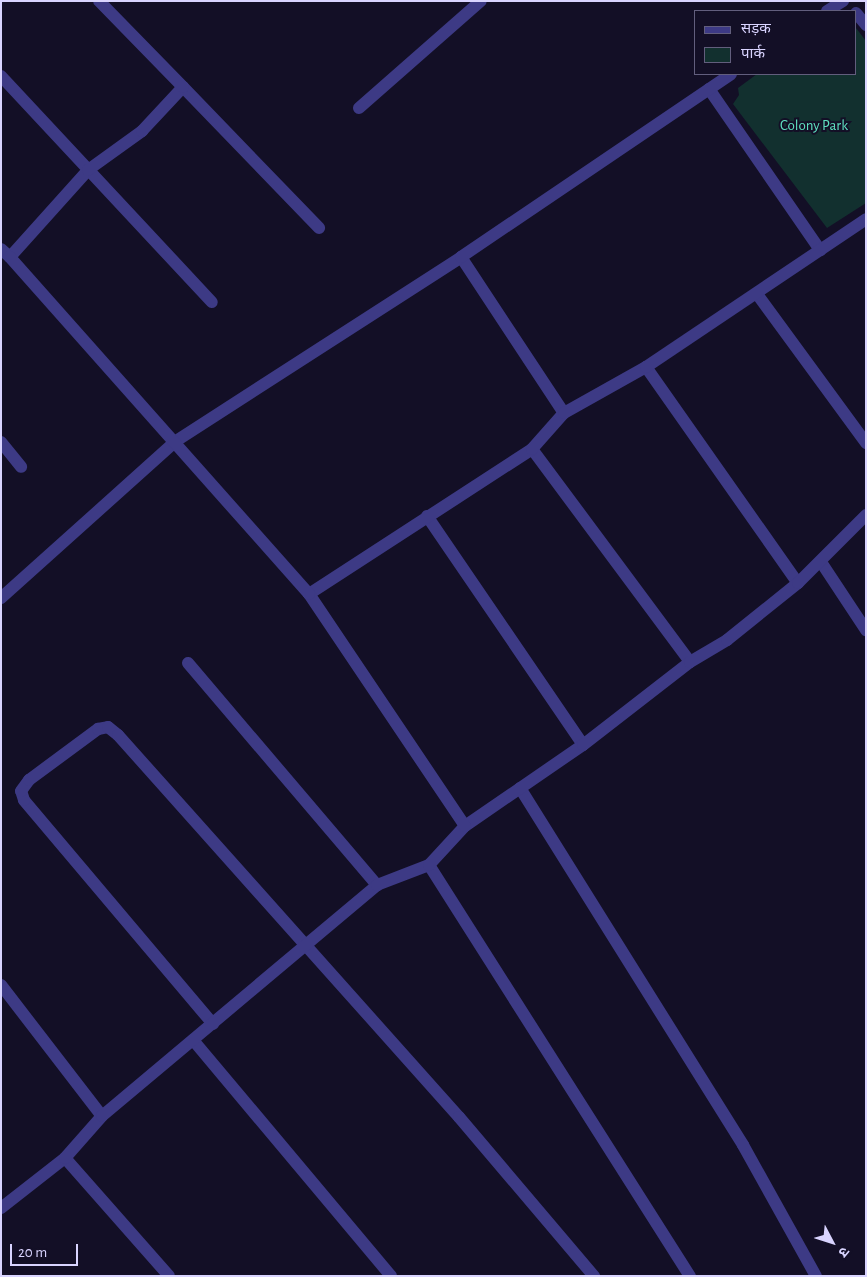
<!DOCTYPE html>
<meta charset="utf-8">
<style>
body{margin:0}
#map{position:relative;width:867px;height:1277px;overflow:hidden;background:#130f26;font-family:"Alegreya Sans","Noto Sans Devanagari",sans-serif}
div>[style]{position:absolute}
[style*='--x']{left:calc(var(--x)*1px);top:calc(var(--y)*1px);width:calc(var(--w)*1px);rotate:calc(var(--a)*1deg)}
.green>*{inset:0;background:#12302f}
.lane>*{height:12px;margin:-6px;padding:0 6px;transform-origin:6px;border-radius:6px;background:#3d3a85}
.street>*{height:12px;margin:-6px;padding:0 6px;transform-origin:6px;border-radius:6px;background:#3d3a85}
span{translate:-50% -50%;white-space:nowrap;text-align:center;line-height:1.15;-webkit-text-stroke:4px #130f26;paint-order:stroke}
.park-label{font-size:15px;color:#5fe0c0}
.frame{position:absolute;inset:0;border:2px solid #d9d4ff;pointer-events:none}
.legend{position:absolute;left:694px;top:10px;width:162px;height:65px;box-sizing:border-box;background:#130f26;border:1px solid #625e7d;margin:0;padding:6px 9px;list-style:none;font-size:15px;color:#d9d4ff}
.legend li{display:flex;align-items:center;gap:10px;height:25px}
.legend b{width:25px;border:1px solid #625e7d}
.north{position:absolute;left:807px;top:1217px;width:50px;height:50px;-webkit-text-stroke:4px #130f26;paint-order:stroke;rotate:130deg;font-size:14px;font-weight:700;line-height:20px;text-align:center;color:#d9d4ff}
.north::after{content:'';display:block;margin:auto;width:18px;height:22px;background:#d9d4ff;clip-path:polygon(50% 0,100% 100%,50% 72%,0 100%)}
.scale{position:absolute;left:10px;top:1244px;width:68px;height:22px;box-sizing:border-box;border:2px solid #d9d4ff;border-top:0;padding-left:6px;font-size:15px;line-height:18px;white-space:nowrap;color:#d9d4ff;-webkit-text-stroke:4px #130f26;paint-order:stroke}
</style>
<div id="map">
<div class="green">
<i style="clip-path:polygon(856px 28px,866px 41px,866px 203px,827px 228px,733px 104px,739px 95px,738px 88px,757px 74px,856px 74px)"></i>
</div>
<div class="lane">
<i style="--x:359;--y:108;--w:162;--a:-41.3"></i>
</div>
<div class="street">
<i style="--x:827;--y:11;--w:19;--a:-32"></i>
<i style="--x:856;--y:13;--w:16;--a:50"></i>
<i style="--x:1;--y:76;--w:309;--a:47"></i>
<i style="--x:183;--y:87;--w:196;--a:46"></i>
<i style="--x:709;--y:89;--w:196;--a:55.4"></i>
<i style="--x:1;--y:249;--w:12;--a:42"></i>
<i style="--x:10;--y:257;--w:117;--a:-48.1"></i>
<i style="--x:88;--y:170;--w:67;--a:-35.8"></i>
<i style="--x:142;--y:131;--w:60;--a:-47"></i>
<i style="--x:183;--y:87;--w:120;--a:-134.3"></i>
<i style="--x:461;--y:257;--w:187;--a:56.6"></i>
<i style="--x:757;--y:294;--w:185;--a:53.8"></i>
<i style="--x:646;--y:367;--w:264;--a:54.9"></i>
<i style="--x:1;--y:442;--w:32;--a:51"></i>
<i style="--x:532;--y:449;--w:265;--a:53.4"></i>
<i style="--x:427;--y:516;--w:277;--a:55.7"></i>
<i style="--x:821;--y:562;--w:82;--a:56.5"></i>
<i style="--x:309;--y:594;--w:266;--a:-33"></i>
<i style="--x:532;--y:449;--w:48;--a:-48.4"></i>
<i style="--x:564;--y:413;--w:94;--a:-29.3"></i>
<i style="--x:646;--y:367;--w:265;--a:-33.9"></i>
<i style="--x:1;--y:598;--w:235;--a:-41.9"></i>
<i style="--x:176;--y:441;--w:339;--a:-32.8"></i>
<i style="--x:461;--y:257;--w:326;--a:-34.1"></i>
<i style="--x:188;--y:663;--w:292;--a:49.6"></i>
<i style="--x:520;--y:788;--w:421;--a:58"></i>
<i style="--x:743;--y:1145;--w:150;--a:60.9"></i>
<i style="--x:465;--y:826;--w:143;--a:-34.5"></i>
<i style="--x:583;--y:745;--w:135;--a:-37.8"></i>
<i style="--x:690;--y:662;--w:43;--a:-30.7"></i>
<i style="--x:727;--y:640;--w:91;--a:-38.8"></i>
<i style="--x:798;--y:583;--w:96;--a:-45"></i>
<i style="--x:429;--y:865;--w:487;--a:57.6"></i>
<i style="--x:1;--y:985;--w:165;--a:52.4"></i>
<i style="--x:213;--y:1024;--w:293;--a:-130.2"></i>
<i style="--x:24;--y:800;--w:9;--a:-108"></i>
<i style="--x:21;--y:791;--w:14;--a:-54"></i>
<i style="--x:29;--y:780;--w:86;--a:-36.5"></i>
<i style="--x:98;--y:729;--w:10;--a:-11"></i>
<i style="--x:108;--y:727;--w:13;--a:39"></i>
<i style="--x:118;--y:735;--w:512;--a:48.25"></i>
<i style="--x:459;--y:1117;--w:209;--a:49.7"></i>
<i style="--x:193;--y:1040;--w:308;--a:50"></i>
<i style="--x:65;--y:1158;--w:157;--a:48.6"></i>
<i style="--x:1;--y:1208;--w:81;--a:-38"></i>
<i style="--x:65;--y:1158;--w:56;--a:-48.6"></i>
<i style="--x:102;--y:1116;--w:359;--a:-40"></i>
<i style="--x:377;--y:885;--w:56;--a:-21"></i>
<i style="--x:429;--y:865;--w:53;--a:-47.3"></i>
<i style="--x:465;--y:826;--w:280;--a:-123.9"></i>
<i style="--x:309;--y:594;--w:451;--a:-131.6"></i>
</div>
<div class="park-label">
<span style="left:814px;top:126px">Colony Park</span>
</div>
<div class="frame"></div>
<ul class="legend">
<li><b style="height:6px;background:#3d3a85"></b>सड़क</li>
<li><b style="height:14px;background:#12302f"></b>पार्क</li>
</ul>
<div class="north">उ</div>
<div class="scale">20 m</div>
</div>
